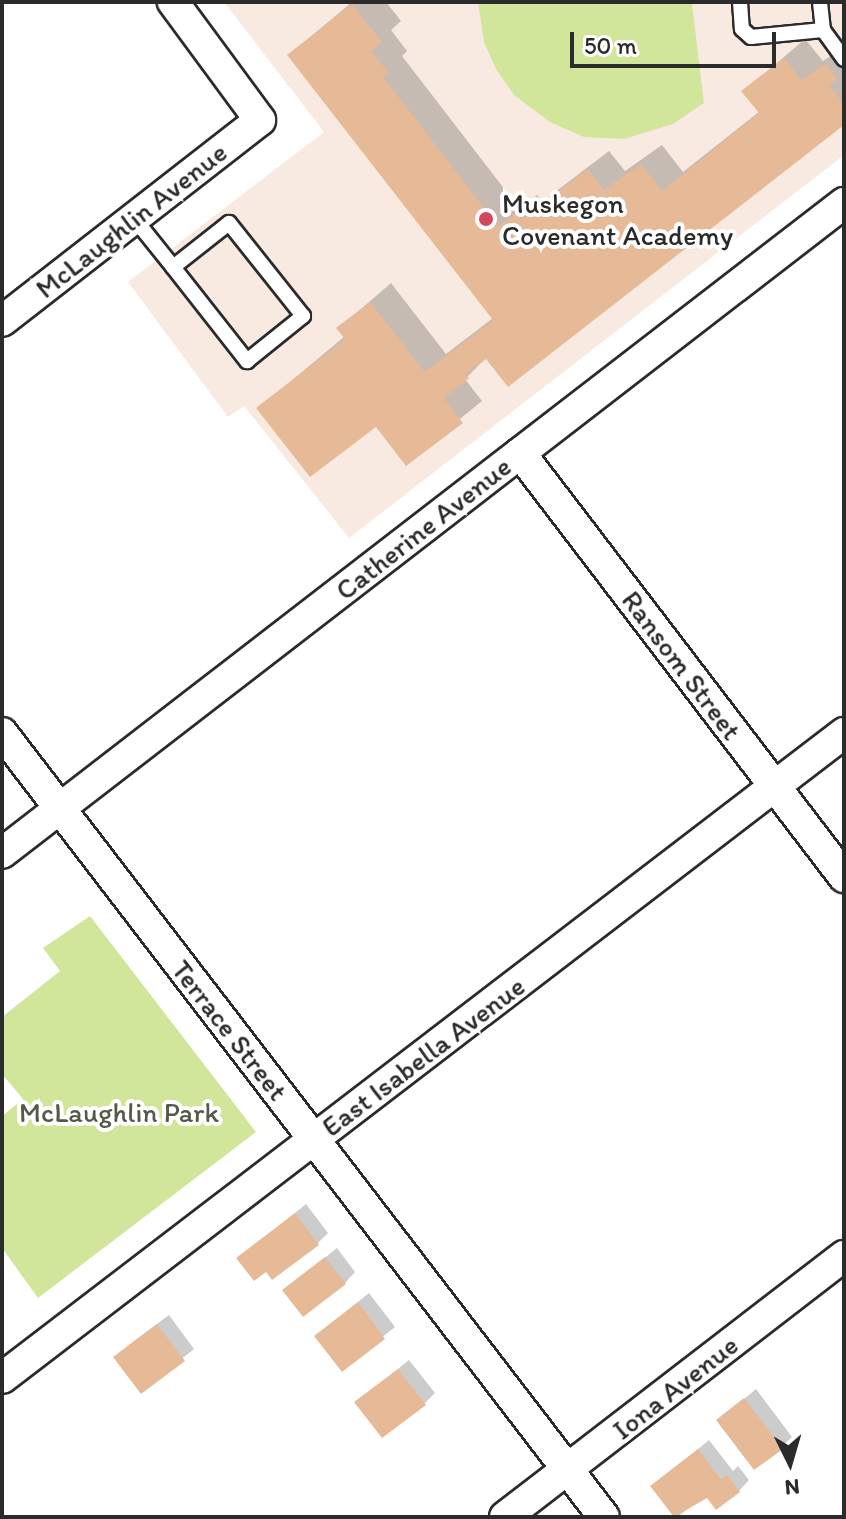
<!DOCTYPE html>
<style>
body{margin:0}
#map{position:relative;width:846px;height:1519px;overflow:hidden;background:#fff;font-family:Itim,sans-serif}
div>[style]{position:absolute}
[style*='--x']{left:calc(var(--x)*1px);top:calc(var(--y)*1px);width:calc(var(--w)*1px);rotate:calc(var(--a)*1deg)}
.built>*{inset:0;background:#f8eae0}
.green>*{inset:0;background:#d1e69b}
.shadow>*{inset:0;background:#0003}
.building>*{inset:0;background:#e6b997}
.roads{filter:drop-shadow(2px 0 #2b2b2b) drop-shadow(-2px 0 #2b2b2b) drop-shadow(0 2px #2b2b2b) drop-shadow(0 -2px #2b2b2b)}
.lane>*{height:14px;margin:-7px;padding:0 7px;transform-origin:7px;border-radius:7px;background:#fff}
.street>*{height:30px;margin:-15px;padding:0 15px;transform-origin:15px;border-radius:15px;background:#fff}
.dots>*{width:22px;height:22px;translate:-50% -50%;box-sizing:border-box;border:4px solid #fff;border-radius:50%}
span{translate:-50% -50%;white-space:nowrap;text-align:center;line-height:1.15;-webkit-text-stroke:8px #fff;paint-order:stroke}
.poi-label{font-size:28px;color:#2b2b2b}
.left{translate:0 -50%;text-align:left}
.street-label{font-size:28px;color:#2b2b2b}
.park-label{font-size:28px;color:#545a47}
.frame{position:absolute;inset:0;border:4px solid #2b2b2b;pointer-events:none}
.north{position:absolute;left:750px;top:1423px;width:80px;height:80px;-webkit-text-stroke:6px #fff;paint-order:stroke;rotate:175deg;font-size:22px;font-weight:700;line-height:32px;text-align:center;color:#2b2b2b}
.north::after{content:'';display:block;margin:auto;width:28px;height:36px;background:#2b2b2b;clip-path:polygon(50% 0,100% 100%,50% 72%,0 100%)}
.scale{position:absolute;left:570px;top:32px;width:206px;height:36px;box-sizing:border-box;border:4px solid #2b2b2b;border-top:0;padding-left:10px;font-size:24px;line-height:28px;white-space:nowrap;color:#2b2b2b;-webkit-text-stroke:6px #fff;paint-order:stroke}
</style>
<div id="map">
<div class="built">
<i style="clip-path:polygon(224px 2px,844px 2px,844px 155px,349px 538px,244px 406px,228px 417px,128px 282px,324px 132px)"></i>
</div>
<div class="green">
<i style="clip-path:polygon(478px 2px,692px 4px,704px 103px,673px 124px,624px 139px,584px 137px,550px 122px,514px 95px,496px 69px,484px 42px)"></i>
<i style="clip-path:polygon(90px 916px,256px 1132px,38px 1298px,2px 1248px,2px 1116px,23px 1099px,2px 1074px,2px 1017px,60px 971px,43px 948px)"></i>
</div>
<div class="shadow">
<i style="clip-path:polygon(352px 2px,386px 2px,401px 21px,391px 30px,407px 51px,402px 56px,519px 208px,537px 195px,542px 202px,609px 151px,625px 171px,662px 145px,683px 172px,760px 111px,744px 91px,805px 39px,823px 61px,844px 47px,844px 122px,487px 357px,465px 379px,482px 401px,406px 463px,376px 424px,259px 408px,345px 336px,339px 328px,391px 283px,446px 354px,493px 318px,289px 55px)"></i>
<i style="clip-path:polygon(306px 1204px,328px 1233px,318px 1243px,266px 1269px,239px 1258px)"></i>
<i style="clip-path:polygon(337px 1248px,355px 1272px,345px 1283px,285px 1290px)"></i>
<i style="clip-path:polygon(369px 1293px,395px 1327px,342px 1369px,316px 1336px)"></i>
<i style="clip-path:polygon(169px 1315px,194px 1349px,142px 1391px,126px 1347px)"></i>
<i style="clip-path:polygon(409px 1360px,435px 1393px,424px 1404px,357px 1402px)"></i>
<i style="clip-path:polygon(756px 1389px,792px 1437px,781px 1447px,719px 1420px)"></i>
<i style="clip-path:polygon(709px 1440px,733px 1471px,738px 1466px,749px 1480px,739px 1491px,707px 1495px,677px 1517px,653px 1486px)"></i>
</div>
<div class="building">
<i style="clip-path:polygon(352px 4px,382px 42px,371px 51px,389px 73px,383px 77px,498px 226px,516px 213px,521px 220px,588px 169px,604px 190px,641px 164px,662px 191px,759px 113px,741px 91px,784px 58px,801px 80px,826px 64px,837px 79px,829px 85px,844px 104px,844px 125px,508px 387px,486px 359px,465px 374px,469px 378px,444px 398px,463px 423px,406px 466px,376px 427px,310px 477px,256px 408px,345px 339px,336px 328px,370px 302px,425px 372px,493px 320px,287px 55px)"></i>
<i style="clip-path:polygon(295px 1213px,319px 1245px,272px 1280px,266px 1272px,254px 1281px,236px 1258px)"></i>
<i style="clip-path:polygon(325px 1257px,346px 1284px,303px 1317px,282px 1290px)"></i>
<i style="clip-path:polygon(358px 1302px,385px 1339px,342px 1372px,314px 1336px)"></i>
<i style="clip-path:polygon(157px 1324px,185px 1361px,141px 1394px,113px 1357px)"></i>
<i style="clip-path:polygon(398px 1369px,426px 1405px,382px 1438px,354px 1402px)"></i>
<i style="clip-path:polygon(744px 1398px,783px 1449px,754px 1470px,716px 1420px)"></i>
<i style="clip-path:polygon(698px 1449px,721px 1480px,727px 1475px,740px 1492px,716px 1510px,707px 1498px,674px 1517px,650px 1486px)"></i>
</div>
<div class="roads">
<div class="lane">
<i style="--x:740;--y:2;--w:27;--a:86"></i>
<i style="--x:742;--y:29;--w:12;--a:42"></i>
<i style="--x:751;--y:37;--w:72;--a:-5.6"></i>
<i style="--x:820;--y:2;--w:28;--a:84"></i>
<i style="--x:823;--y:30;--w:36;--a:54"></i>
<i style="--x:133;--y:217;--w:64;--a:51.3"></i>
<i style="--x:173;--y:267;--w:120;--a:51.8"></i>
<i style="--x:247;--y:361;--w:72;--a:-38.8"></i>
<i style="--x:303;--y:316;--w:119;--a:-128.5"></i>
<i style="--x:229;--y:223;--w:71;--a:141.8"></i>
</div>
<div class="street">
<i style="--x:2;--y:321;--w:327;--a:-37.9"></i>
<i style="--x:260;--y:120;--w:147;--a:-126.4"></i>
<i style="--x:520;--y:453;--w:534;--a:52.61"></i>
<i style="--x:2;--y:733;--w:988;--a:52.48"></i>
<i style="--x:2;--y:853;--w:1064;--a:-37.67"></i>
<i style="--x:2;--y:1378;--w:1061;--a:-37.45"></i>
<i style="--x:505;--y:1517;--w:428;--a:-37.6"></i>
</div>
</div>
<div class="dots">
<i style="left:486px;top:219px;background:#d1495b"></i>
</div>
<div class="poi-label">
<span class="left" style="left:502px;top:219px">Muskegon<br>Covenant Academy</span>
</div>
<div class="street-label">
<span style="left:131px;top:220px;rotate:-38deg">McLaughlin Avenue</span>
<span style="left:423px;top:528px;rotate:-38deg">Catherine Avenue</span>
<span style="left:682px;top:665px;rotate:53deg">Ransom Street</span>
<span style="left:230px;top:1030px;rotate:52deg">Terrace Street</span>
<span style="left:423px;top:1056px;rotate:-37deg">East Isabella Avenue</span>
<span style="left:675px;top:1387px;rotate:-38deg">Iona Avenue</span>
</div>
<div class="park-label">
<span style="left:119px;top:1112px">McLaughlin Park</span>
</div>
<div class="frame"></div>
<div class="north">N</div>
<div class="scale">50 m</div>
</div>
